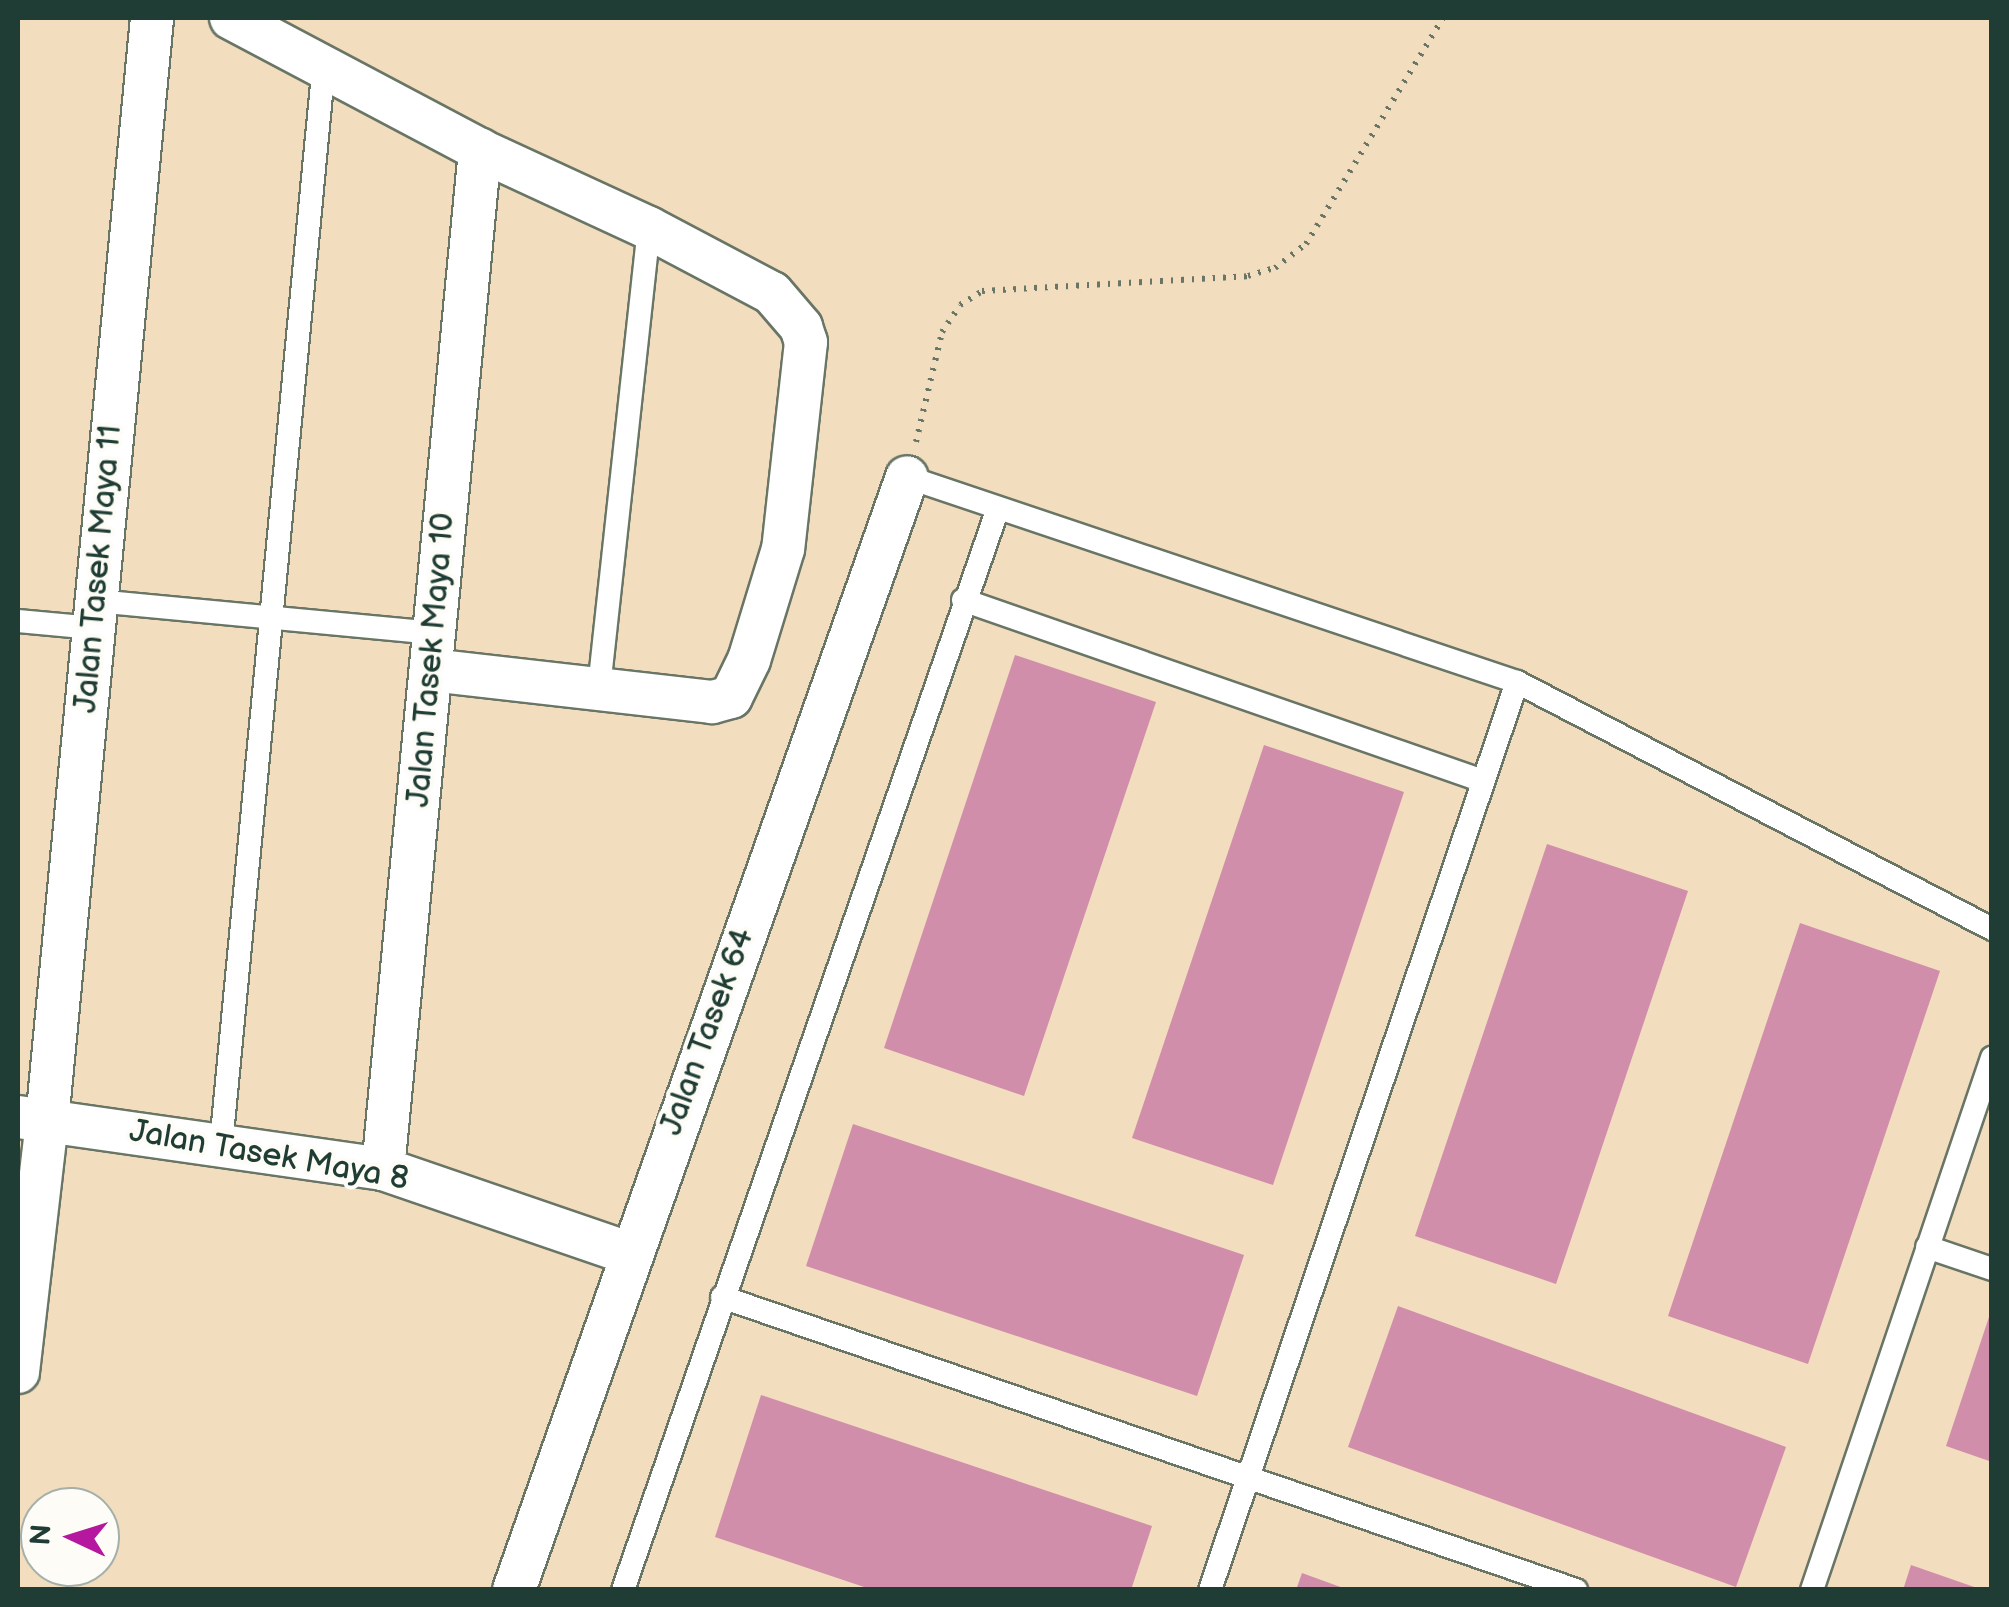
<!DOCTYPE html>
<style>
body{margin:0}
#map{position:relative;width:2009px;height:1607px;overflow:hidden;background:#f2ddbf;font-family:"Balsamiq Sans",sans-serif}
div>[style]{position:absolute}
[style*='--x']{left:calc(var(--x)*1px);top:calc(var(--y)*1px);width:calc(var(--w)*1px);rotate:calc(var(--a)*1deg)}
.building>*{inset:0;background:#d18eab}
.path>*{height:6px;margin-top:-3px;transform-origin:0;background:repeating-linear-gradient(90deg,#697565 0 2.5px,transparent 0 10.5px)}
.roads{filter:drop-shadow(2px 0 #697565) drop-shadow(-2px 0 #697565) drop-shadow(0 2px #697565) drop-shadow(0 -2px #697565)}
.service>*{height:22px;margin:-11px;padding:0 11px;transform-origin:11px;border-radius:11px;background:#fff}
.minor>*{height:42px;margin:-21px;padding:0 21px;transform-origin:21px;border-radius:21px;background:#fff}
span{translate:-50% -50%;white-space:nowrap;text-align:center;line-height:1.15;-webkit-text-stroke:8px #fdfcf7;paint-order:stroke}
.street-label{font-size:32px;color:#1f3d34}
.frame{position:absolute;inset:0;border:20px solid #1f3d34;pointer-events:none}
.north{position:absolute;left:20px;top:1487px;width:100px;height:100px;box-sizing:border-box;background:#fdfcf7;border:2px solid #a4b0a9;border-radius:50%;rotate:274deg;font-size:28px;font-weight:700;line-height:40px;text-align:center;color:#1f3d34}
.north::after{content:'';display:block;margin:auto;width:35px;height:45px;background:#b5179e;clip-path:polygon(50% 0,100% 100%,50% 72%,0 100%)}
</style>
<div id="map">
<div class="building">
<i style="clip-path:polygon(1015px 655px,1156px 702px,1024px 1096px,884px 1048px)"></i>
<i style="clip-path:polygon(1264px 745px,1404px 792px,1273px 1185px,1132px 1138px)"></i>
<i style="clip-path:polygon(1547px 844px,1688px 891px,1556px 1284px,1415px 1236px)"></i>
<i style="clip-path:polygon(1800px 923px,1940px 971px,1808px 1364px,1668px 1316px)"></i>
<i style="clip-path:polygon(853px 1124px,1244px 1255px,1197px 1396px,806px 1266px)"></i>
<i style="clip-path:polygon(1398px 1306px,1786px 1447px,1736px 1587px,1348px 1447px)"></i>
<i style="clip-path:polygon(1991px 1311px,1992px 1311px,1992px 1462px,1946px 1446px)"></i>
<i style="clip-path:polygon(761px 1395px,1152px 1526px,1131px 1590px,873px 1590px,715px 1537px)"></i>
<i style="clip-path:polygon(1911px 1565px,1980px 1589px,1980px 1590px,1903px 1590px)"></i>
<i style="clip-path:polygon(1302px 1573px,1346px 1589px,1346px 1590px,1296px 1590px)"></i>
</div>
<div class="path">
<i style="--x:916;--y:442;--w:113;--a:-76.7"></i>
<i style="--x:942;--y:332;--w:32;--a:-56"></i>
<i style="--x:960;--y:305;--w:26;--a:-32"></i>
<i style="--x:982;--y:291;--w:266;--a:-3.2"></i>
<i style="--x:1248;--y:276;--w:28;--a:-17"></i>
<i style="--x:1275;--y:268;--w:39;--a:-38"></i>
<i style="--x:1306;--y:244;--w:264;--a:-58.8"></i>
</div>
<div class="roads">
<div class="service">
<i style="--x:907;--y:477;--w:644;--a:18.58"></i>
<i style="--x:1517;--y:682;--w:535;--a:27.47"></i>
<i style="--x:963;--y:600;--w:551;--a:19.19"></i>
<i style="--x:96;--y:601;--w:340;--a:5.4"></i>
<i style="--x:18;--y:621;--w:76;--a:5.3"></i>
<i style="--x:599;--y:688;--w:463;--a:-83.8"></i>
<i style="--x:221;--y:1145;--w:1087;--a:-84.56"></i>
<i style="--x:1927;--y:1247;--w:69;--a:18.7"></i>
<i style="--x:722;--y:1297;--w:903;--a:18.94"></i>
<i style="--x:623;--y:1590;--w:1145;--a:-70.88"></i>
<i style="--x:1210;--y:1590;--w:958;--a:-71.32"></i>
<i style="--x:1812;--y:1590;--w:562;--a:-71.31"></i>
</div>
<div class="minor">
<i style="--x:231;--y:18;--w:282;--a:27.9"></i>
<i style="--x:480;--y:150;--w:186;--a:24.8"></i>
<i style="--x:649;--y:228;--w:139;--a:27.9"></i>
<i style="--x:772;--y:293;--w:45;--a:49.5"></i>
<i style="--x:801;--y:327;--w:16;--a:72"></i>
<i style="--x:806;--y:342;--w:208;--a:96.3"></i>
<i style="--x:783;--y:549;--w:116;--a:107"></i>
<i style="--x:749;--y:660;--w:41;--a:115.9"></i>
<i style="--x:731;--y:697;--w:20;--a:165"></i>
<i style="--x:712;--y:702;--w:283;--a:-173.5"></i>
<i style="--x:18;--y:1117;--w:369;--a:8.1"></i>
<i style="--x:383;--y:1169;--w:260;--a:18.9"></i>
<i style="--x:383;--y:1169;--w:1024;--a:-84.56"></i>
<i style="--x:18;--y:1372;--w:253;--a:-83.4"></i>
<i style="--x:47;--y:1121;--w:1108;--a:-84.56"></i>
<i style="--x:514;--y:1590;--w:1180;--a:-70.55"></i>
</div>
</div>
<div class="street-label">
<span style="left:99px;top:569px;rotate:-85deg">Jalan Tasek Maya 11</span>
<span style="left:432px;top:660px;rotate:-85deg">Jalan Tasek Maya 10</span>
<span style="left:708px;top:1032px;rotate:-70deg">Jalan Tasek 64</span>
<span style="left:269px;top:1156px;rotate:10deg">Jalan Tasek Maya 8</span>
</div>
<div class="frame"></div>
<div class="north">N</div>
</div>
